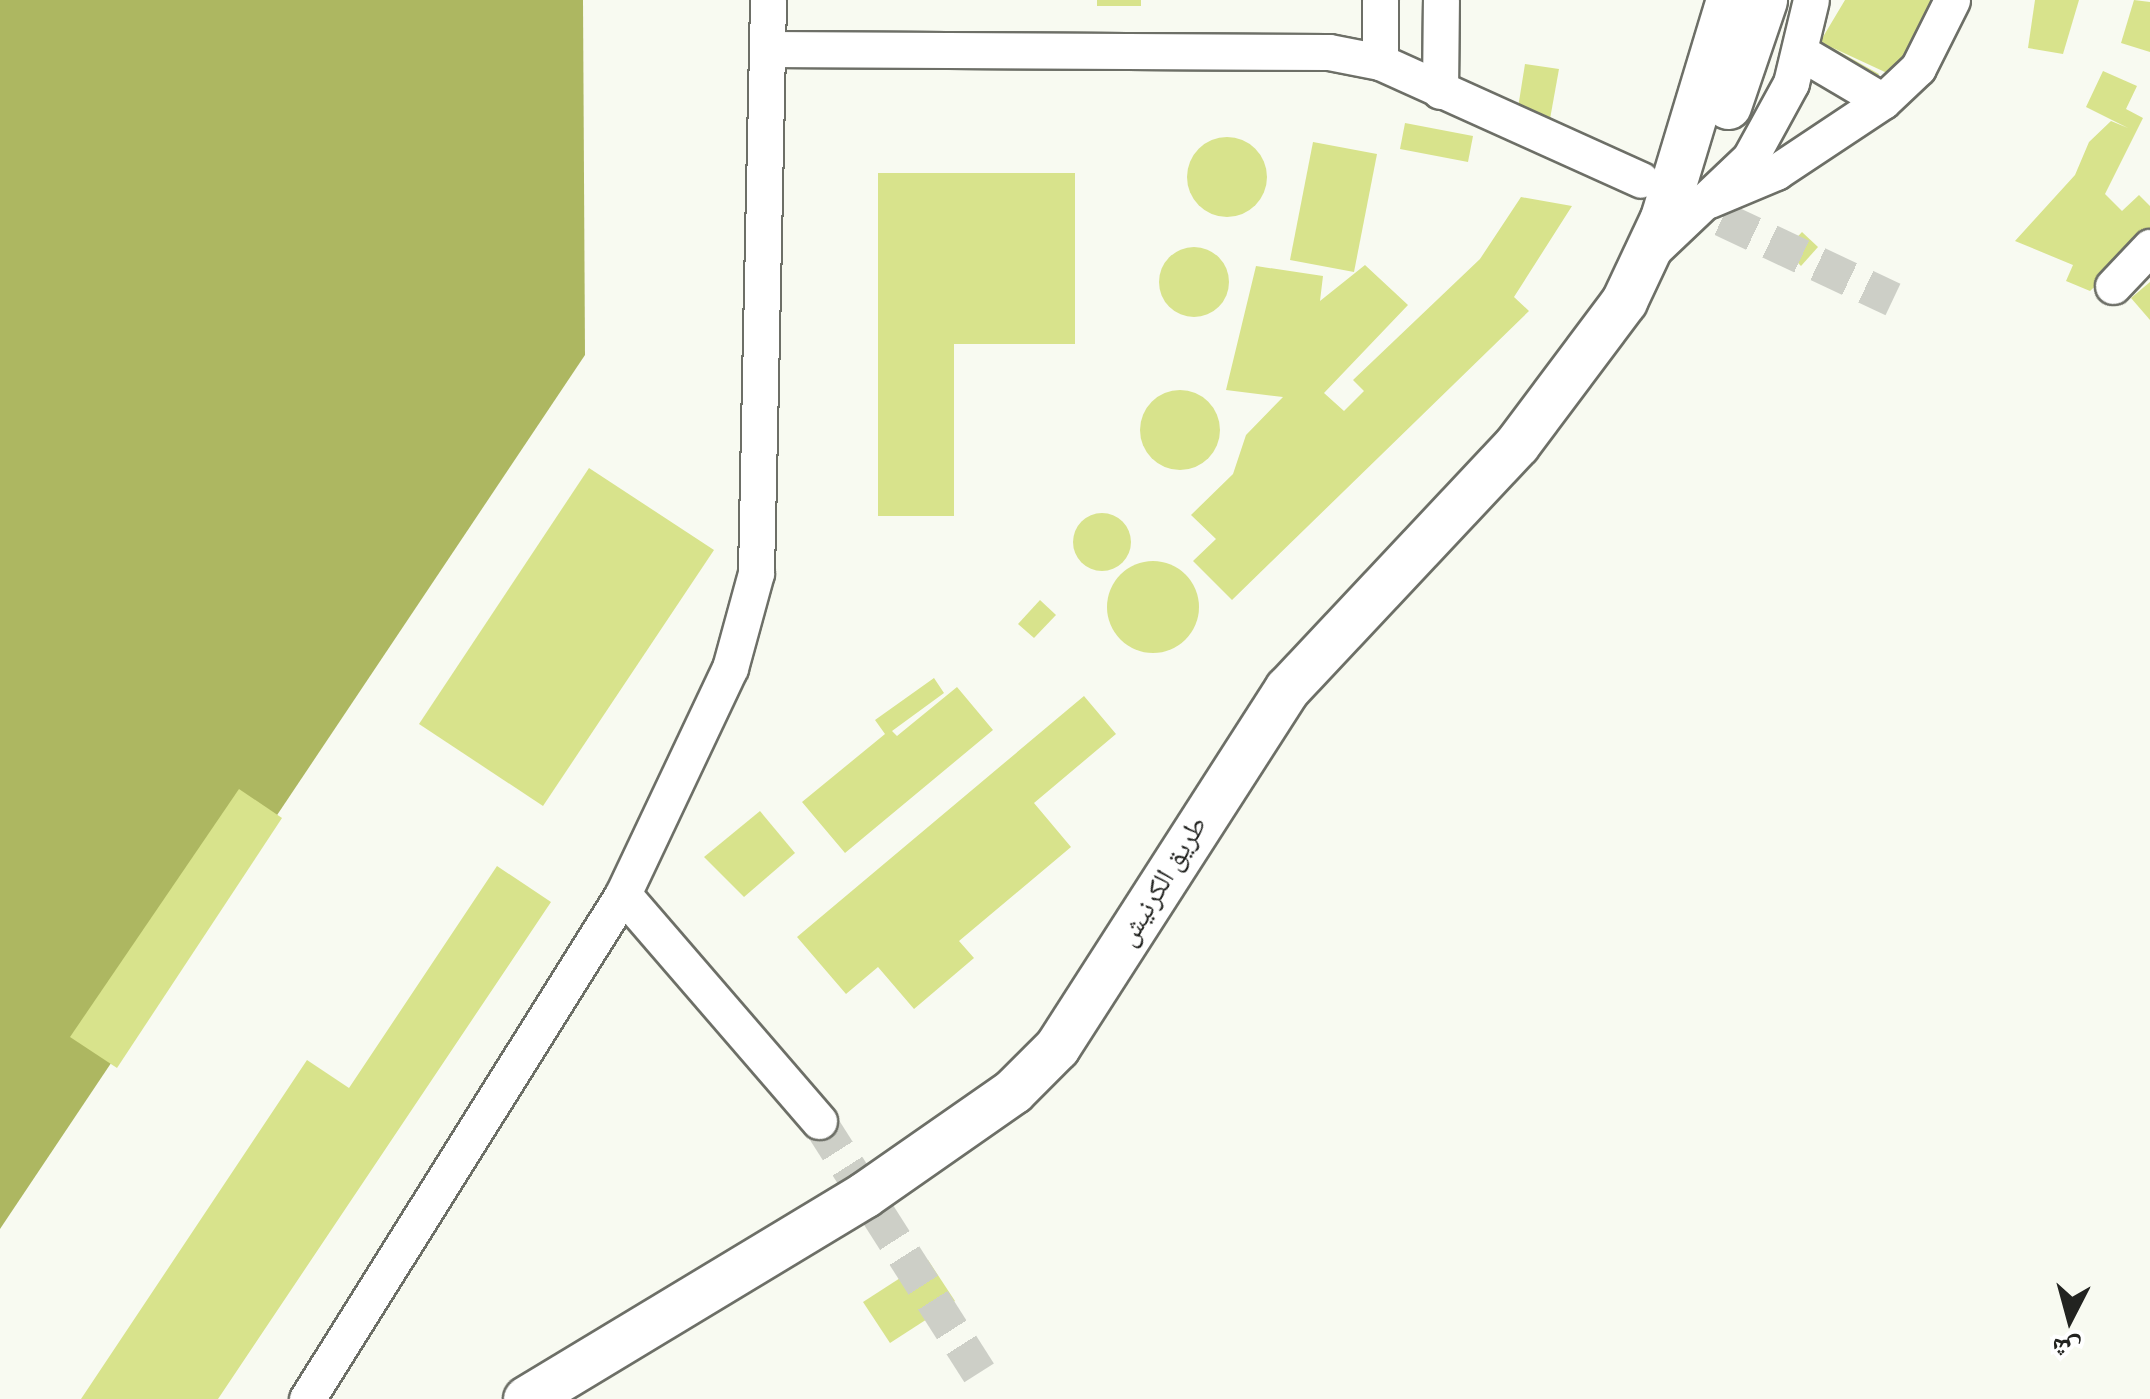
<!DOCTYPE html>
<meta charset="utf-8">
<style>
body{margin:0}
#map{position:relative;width:2150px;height:1399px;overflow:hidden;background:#f8faf1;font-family:"Crimson Pro","Noto Naskh Arabic",serif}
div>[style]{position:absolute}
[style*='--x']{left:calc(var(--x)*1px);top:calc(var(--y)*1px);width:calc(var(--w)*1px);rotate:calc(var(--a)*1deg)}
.water>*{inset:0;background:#adb761}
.building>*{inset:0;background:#d8e38c}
.round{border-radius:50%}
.minor-tunnel>*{height:35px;margin-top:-17.5px;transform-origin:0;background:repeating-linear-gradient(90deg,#cdcfc7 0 35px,transparent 0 53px)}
.roads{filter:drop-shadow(2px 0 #6d6f67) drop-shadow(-2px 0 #6d6f67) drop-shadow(0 2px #6d6f67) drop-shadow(0 -2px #6d6f67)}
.minor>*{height:35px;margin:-17.5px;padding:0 17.5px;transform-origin:17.5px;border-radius:17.5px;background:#fff}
.major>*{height:45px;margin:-22.5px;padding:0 22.5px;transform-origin:22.5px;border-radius:22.5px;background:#fff}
span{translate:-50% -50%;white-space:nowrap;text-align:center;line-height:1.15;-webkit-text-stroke:9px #fff;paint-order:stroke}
.street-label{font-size:28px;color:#222320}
.north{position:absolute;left:2020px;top:1269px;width:100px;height:100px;-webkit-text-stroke:8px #fff;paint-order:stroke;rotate:186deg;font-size:28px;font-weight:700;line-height:40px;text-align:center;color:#222320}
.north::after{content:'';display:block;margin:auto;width:35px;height:45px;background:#222320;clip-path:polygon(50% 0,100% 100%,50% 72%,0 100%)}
</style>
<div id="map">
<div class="water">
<i style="clip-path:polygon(0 0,583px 0,585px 355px,0 1229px)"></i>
</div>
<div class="building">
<i style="clip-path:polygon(1097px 0,1141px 0,1141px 6px,1097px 6px)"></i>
<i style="clip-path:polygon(1845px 0,1951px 0,1900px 79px,1831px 47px,1879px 74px,1866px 99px,1805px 67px)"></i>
<i style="clip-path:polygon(2035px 0,2079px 0,2063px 54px,2028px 48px)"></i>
<i style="clip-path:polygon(2134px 0,2150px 2px,2150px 52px,2121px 43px)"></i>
<i style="clip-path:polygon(1525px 64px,1559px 69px,1550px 119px,1517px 114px)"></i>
<i style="clip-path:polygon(2103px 71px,2137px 86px,2126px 109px,2143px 118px,2105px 194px,2122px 211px,2139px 195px,2150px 206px,2150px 235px,2090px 291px,2066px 281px,2073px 265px,2015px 241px,2075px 175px,2089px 142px,2111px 121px,2128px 128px,2086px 107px)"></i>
<i style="clip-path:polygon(1405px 123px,1473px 136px,1468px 162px,1400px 149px)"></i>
<i class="round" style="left:1187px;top:137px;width:80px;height:80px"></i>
<i style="clip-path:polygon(1313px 142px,1377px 154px,1354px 272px,1290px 260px)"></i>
<i style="clip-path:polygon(878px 173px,1075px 173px,1075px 344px,954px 344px,954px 516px,878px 516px)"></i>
<i style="clip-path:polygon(1521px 197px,1572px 206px,1514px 297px,1529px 311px,1232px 600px,1193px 561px,1216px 539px,1191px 515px,1233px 474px,1246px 435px,1283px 397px,1226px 390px,1256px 266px,1323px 276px,1320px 301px,1365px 265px,1408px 305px,1324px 393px,1344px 411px,1364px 391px,1353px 380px,1480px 259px)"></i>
<i style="clip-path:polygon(1802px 232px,1818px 247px,1801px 266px,1785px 250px)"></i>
<i class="round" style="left:1159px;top:247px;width:70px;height:70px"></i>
<i style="clip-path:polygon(2150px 282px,2150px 320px,2131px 298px)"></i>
<i class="round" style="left:1140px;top:390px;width:80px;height:80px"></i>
<i style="clip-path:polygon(589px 468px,714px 550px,543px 806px,419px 724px)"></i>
<i class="round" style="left:1073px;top:513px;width:58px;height:58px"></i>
<i class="round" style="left:1107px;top:561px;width:92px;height:92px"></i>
<i style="clip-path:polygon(1040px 600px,1056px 615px,1034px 638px,1018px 624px)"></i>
<i style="clip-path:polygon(934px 678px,944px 693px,892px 731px,897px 736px,957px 687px,993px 730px,845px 853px,802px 802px,885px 734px,875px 720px)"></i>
<i style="clip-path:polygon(1084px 696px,1116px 734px,1034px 803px,1071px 847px,959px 941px,974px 958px,914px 1009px,878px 967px,846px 994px,797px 937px)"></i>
<i style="clip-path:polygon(239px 789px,282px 818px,117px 1068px,70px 1037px)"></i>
<i style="clip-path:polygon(760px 811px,795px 853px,744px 897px,704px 857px)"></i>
<i style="clip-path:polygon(497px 866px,551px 902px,218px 1399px,81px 1399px,307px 1060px,349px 1088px)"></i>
<i style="clip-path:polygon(928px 1260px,955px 1301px,890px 1343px,863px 1302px)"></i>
</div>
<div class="minor-tunnel">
<i style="--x:1674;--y:196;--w:242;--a:25.2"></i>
<i style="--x:819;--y:1121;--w:298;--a:57.5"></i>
</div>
<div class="roads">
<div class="minor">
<i style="--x:768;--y:49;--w:561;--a:0.31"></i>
<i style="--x:1329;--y:52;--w:52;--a:11.1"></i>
<i style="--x:1380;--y:62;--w:286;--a:24.3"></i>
<i style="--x:1800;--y:52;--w:96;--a:30.6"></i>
<i style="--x:1380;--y:62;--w:62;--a:-90"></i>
<i style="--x:1440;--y:91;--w:91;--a:-89.4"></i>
<i style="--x:1709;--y:200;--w:73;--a:-22.7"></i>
<i style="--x:1776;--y:172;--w:128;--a:-33.6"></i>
<i style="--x:1883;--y:101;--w:48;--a:-43.3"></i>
<i style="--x:1918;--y:68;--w:76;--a:-63.4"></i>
<i style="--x:1650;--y:253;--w:138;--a:-43.5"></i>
<i style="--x:1750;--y:158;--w:85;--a:-61.3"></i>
<i style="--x:1791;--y:83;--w:85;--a:-76.5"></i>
<i style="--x:2113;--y:286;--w:54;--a:-46.5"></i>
<i style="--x:623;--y:894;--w:300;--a:49.2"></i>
<i style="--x:307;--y:1399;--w:596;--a:-57.96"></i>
<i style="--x:623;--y:894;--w:250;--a:-64.7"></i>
<i style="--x:730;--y:668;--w:98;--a:-74.7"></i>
<i style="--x:756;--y:573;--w:573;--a:-88.8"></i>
</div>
<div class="major">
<i style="--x:1728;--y:106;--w:112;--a:-71.2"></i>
<i style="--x:526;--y:1399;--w:395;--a:-31.1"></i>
<i style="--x:864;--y:1195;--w:182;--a:-34.9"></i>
<i style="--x:1013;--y:1091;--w:62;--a:-45"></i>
<i style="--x:1057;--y:1047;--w:426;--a:-57.3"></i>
<i style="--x:1287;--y:689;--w:336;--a:-46.8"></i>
<i style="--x:1517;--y:444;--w:179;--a:-53.2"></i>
<i style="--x:1624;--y:301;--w:92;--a:-64.8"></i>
<i style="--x:1663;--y:218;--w:228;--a:-73.2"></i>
</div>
</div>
<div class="street-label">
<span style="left:1162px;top:881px;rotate:-59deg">طريق الكرنيش</span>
</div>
<div class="north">ش</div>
</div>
